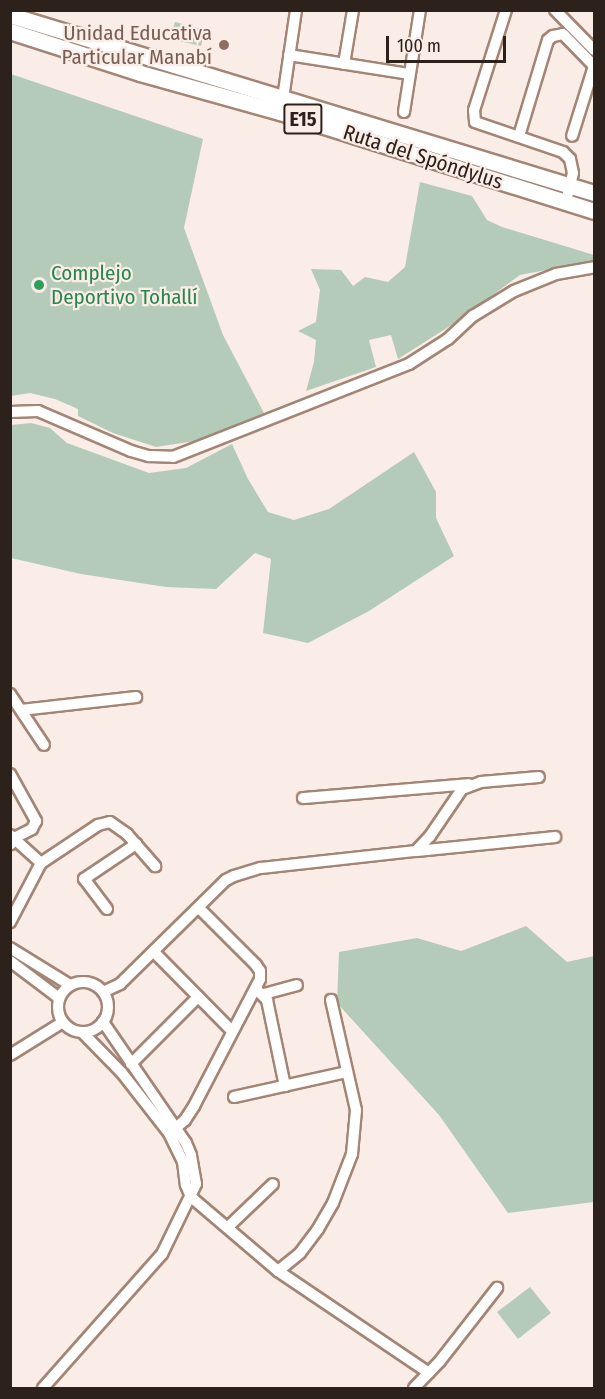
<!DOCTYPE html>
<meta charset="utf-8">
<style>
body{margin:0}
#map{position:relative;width:605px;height:1399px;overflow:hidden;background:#faece6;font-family:"Fira Sans Condensed",sans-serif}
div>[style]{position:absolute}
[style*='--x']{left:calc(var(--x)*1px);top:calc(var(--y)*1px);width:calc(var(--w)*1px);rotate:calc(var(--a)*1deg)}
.green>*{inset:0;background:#b5cbb9}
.roads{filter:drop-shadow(2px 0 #a38576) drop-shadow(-2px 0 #a38576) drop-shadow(0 2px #a38576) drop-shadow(0 -2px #a38576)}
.minor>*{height:10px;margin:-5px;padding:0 5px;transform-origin:5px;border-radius:5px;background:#fff}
.minor>.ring{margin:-5px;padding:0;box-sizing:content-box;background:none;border:10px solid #fff;border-radius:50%}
.highway>*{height:15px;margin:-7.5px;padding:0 7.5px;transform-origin:7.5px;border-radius:7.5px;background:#fff}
.dots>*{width:16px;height:16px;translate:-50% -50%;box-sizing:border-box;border:3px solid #faece6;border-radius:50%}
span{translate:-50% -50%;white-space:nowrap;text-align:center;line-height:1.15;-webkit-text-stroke:4.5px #faece6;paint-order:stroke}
.shield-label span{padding:2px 4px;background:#faece6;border:2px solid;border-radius:4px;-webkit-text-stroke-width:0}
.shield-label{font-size:20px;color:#2d211b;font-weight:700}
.education-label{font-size:21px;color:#785e54}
.right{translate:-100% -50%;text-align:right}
.street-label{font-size:21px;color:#2d211b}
.leisure-label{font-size:21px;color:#27864d}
.left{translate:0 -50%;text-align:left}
.frame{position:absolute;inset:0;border:12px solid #2d211b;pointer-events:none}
.scale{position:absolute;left:386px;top:36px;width:120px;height:27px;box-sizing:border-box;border:3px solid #2d211b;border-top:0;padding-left:8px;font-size:18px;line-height:21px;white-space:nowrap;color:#2d211b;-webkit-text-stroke:4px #faece6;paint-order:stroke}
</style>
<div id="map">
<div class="green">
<i style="clip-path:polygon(175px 22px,205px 30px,201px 46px,170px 39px)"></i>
<i style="clip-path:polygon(11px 74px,203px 139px,184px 228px,223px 335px,264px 413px,195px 441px,156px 447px,113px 433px,78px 416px,78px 409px,55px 399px,30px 393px,11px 396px)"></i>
<i style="clip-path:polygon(420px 182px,472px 196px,487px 220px,502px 227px,594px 255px,594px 261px,520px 275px,453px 324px,398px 359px,391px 335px,369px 340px,376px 367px,306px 391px,314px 362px,316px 340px,298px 331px,316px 322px,320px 290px,311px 269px,341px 270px,353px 286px,365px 277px,388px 282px,405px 267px)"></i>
<i style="clip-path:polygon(31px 423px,50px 428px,67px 443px,149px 473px,186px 468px,232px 444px,248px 479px,268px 512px,294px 520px,329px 509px,414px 452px,436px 492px,436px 518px,454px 556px,369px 611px,308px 643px,263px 633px,271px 559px,255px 553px,216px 589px,166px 587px,81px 574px,11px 558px,11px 425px)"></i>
<i style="clip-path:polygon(526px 926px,567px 962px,594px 956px,594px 1202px,508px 1213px,439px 1115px,337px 1003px,339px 952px,417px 938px,461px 951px)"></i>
<i style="clip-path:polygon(530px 1287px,551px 1313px,518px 1339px,497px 1312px)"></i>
</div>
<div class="roads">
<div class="minor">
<i style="--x:506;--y:10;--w:105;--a:107.7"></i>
<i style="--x:474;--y:110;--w:12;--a:85"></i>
<i style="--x:475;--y:122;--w:93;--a:18.8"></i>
<i style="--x:563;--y:152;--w:10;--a:45"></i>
<i style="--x:570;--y:159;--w:14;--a:78"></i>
<i style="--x:573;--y:173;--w:30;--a:104"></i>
<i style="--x:555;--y:10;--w:56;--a:45.7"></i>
<i style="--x:289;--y:55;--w:121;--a:9"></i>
<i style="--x:344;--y:64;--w:55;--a:-80.5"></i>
<i style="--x:282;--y:105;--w:96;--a:-81.6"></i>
<i style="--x:404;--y:112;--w:103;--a:-81.1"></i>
<i style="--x:519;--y:136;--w:100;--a:-73.2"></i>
<i style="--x:548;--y:40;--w:6;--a:-39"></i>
<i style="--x:553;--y:36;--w:10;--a:-11"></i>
<i style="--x:563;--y:34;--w:45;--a:45.9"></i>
<i style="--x:594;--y:66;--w:73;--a:107.4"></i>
<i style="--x:10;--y:412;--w:28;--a:-2"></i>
<i style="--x:38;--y:411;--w:101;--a:23.3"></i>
<i style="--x:131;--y:451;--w:19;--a:16"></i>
<i style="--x:149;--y:456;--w:24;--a:2"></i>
<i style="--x:173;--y:457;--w:254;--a:-21.5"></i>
<i style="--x:409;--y:364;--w:46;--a:-32.7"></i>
<i style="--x:448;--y:339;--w:34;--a:-43"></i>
<i style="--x:473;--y:316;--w:48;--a:-31.4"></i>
<i style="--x:514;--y:291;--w:45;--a:-22"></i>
<i style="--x:556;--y:274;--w:39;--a:-10"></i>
<i style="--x:10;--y:694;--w:61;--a:56.3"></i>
<i style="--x:21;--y:710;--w:116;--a:-6.4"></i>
<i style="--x:10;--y:774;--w:54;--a:61"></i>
<i style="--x:36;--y:821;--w:9;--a:117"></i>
<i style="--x:32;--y:829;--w:20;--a:153"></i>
<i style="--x:14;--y:838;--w:7;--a:117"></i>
<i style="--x:303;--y:798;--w:166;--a:-4.8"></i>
<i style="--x:10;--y:835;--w:42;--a:42.1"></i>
<i style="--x:41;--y:863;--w:67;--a:117.7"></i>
<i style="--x:417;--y:851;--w:139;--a:-5.8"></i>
<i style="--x:41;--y:863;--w:69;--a:-33.7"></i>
<i style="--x:98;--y:825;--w:12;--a:-14"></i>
<i style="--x:110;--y:822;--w:21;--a:35"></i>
<i style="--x:127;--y:834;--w:43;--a:48.8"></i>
<i style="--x:107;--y:909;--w:38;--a:-127"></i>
<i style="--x:84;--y:879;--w:63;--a:-33.9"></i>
<i style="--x:10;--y:948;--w:70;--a:31.7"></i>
<i style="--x:154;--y:952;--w:110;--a:45.4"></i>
<i style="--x:10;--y:961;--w:61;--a:37.1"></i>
<i class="ring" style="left:58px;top:982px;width:40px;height:40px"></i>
<i style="--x:256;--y:989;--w:16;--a:45"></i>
<i style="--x:267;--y:1000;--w:88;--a:78.2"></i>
<i style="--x:103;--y:992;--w:19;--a:-25"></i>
<i style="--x:120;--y:984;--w:148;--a:-44.5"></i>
<i style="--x:226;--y:880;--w:9;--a:-27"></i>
<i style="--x:234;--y:876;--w:28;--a:-17"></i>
<i style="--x:261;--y:868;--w:156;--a:-6.3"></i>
<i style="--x:416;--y:851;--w:21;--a:-47"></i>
<i style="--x:430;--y:836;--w:57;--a:-55.8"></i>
<i style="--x:462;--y:789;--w:20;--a:-20"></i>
<i style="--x:481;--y:782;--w:58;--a:-4.9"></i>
<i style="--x:264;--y:994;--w:34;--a:-15"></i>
<i style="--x:82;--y:1032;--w:57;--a:45.7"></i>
<i style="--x:122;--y:1073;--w:76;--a:51.9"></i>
<i style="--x:169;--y:1133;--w:32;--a:64"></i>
<i style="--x:183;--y:1162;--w:23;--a:83"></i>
<i style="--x:186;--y:1185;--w:13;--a:67"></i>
<i style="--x:191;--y:1197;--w:114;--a:40.4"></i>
<i style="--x:278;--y:1271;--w:28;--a:-39"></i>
<i style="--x:300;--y:1253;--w:30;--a:-53"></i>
<i style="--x:318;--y:1229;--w:30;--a:-60"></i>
<i style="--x:333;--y:1203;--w:53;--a:-68.8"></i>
<i style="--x:352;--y:1154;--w:44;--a:-84.8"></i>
<i style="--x:356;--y:1110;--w:113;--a:-102.8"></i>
<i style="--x:10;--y:1055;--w:62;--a:-31.9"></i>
<i style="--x:131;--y:1064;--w:95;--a:-45"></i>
<i style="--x:234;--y:1097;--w:116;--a:-12.5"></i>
<i style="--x:172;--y:1131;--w:17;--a:-40"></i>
<i style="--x:185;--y:1120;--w:17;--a:-57"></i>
<i style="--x:194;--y:1106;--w:143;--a:-62.5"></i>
<i style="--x:260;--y:979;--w:8;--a:-90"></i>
<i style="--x:260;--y:971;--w:7;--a:-124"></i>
<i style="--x:256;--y:965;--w:81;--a:-135"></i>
<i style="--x:228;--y:1227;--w:62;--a:-43.7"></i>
<i style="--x:278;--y:1271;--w:182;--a:34"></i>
<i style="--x:43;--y:1388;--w:179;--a:-48.4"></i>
<i style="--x:162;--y:1254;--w:78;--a:-64.1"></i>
<i style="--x:196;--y:1184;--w:29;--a:-100"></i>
<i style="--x:191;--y:1155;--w:13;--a:-113"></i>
<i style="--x:186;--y:1143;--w:147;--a:-124.4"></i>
<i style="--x:414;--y:1388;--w:37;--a:-46"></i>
<i style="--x:440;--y:1361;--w:93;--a:-52"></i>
</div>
<div class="highway">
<i style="--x:10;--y:15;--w:611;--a:16.95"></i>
<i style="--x:10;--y:31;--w:137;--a:17.9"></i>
<i style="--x:140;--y:73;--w:145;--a:15.6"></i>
<i style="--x:280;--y:112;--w:329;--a:17.5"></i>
</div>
</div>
<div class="dots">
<i style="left:224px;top:45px;background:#8d6e63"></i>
<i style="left:39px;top:285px;background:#2e9e5b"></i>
</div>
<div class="shield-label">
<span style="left:303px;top:119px">E15</span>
</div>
<div class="education-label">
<span class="right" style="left:212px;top:45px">Unidad Educativa<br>Particular Manabí</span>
</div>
<div class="street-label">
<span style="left:423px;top:157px;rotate:18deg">Ruta del Spóndylus</span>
</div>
<div class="leisure-label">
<span class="left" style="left:51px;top:285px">Complejo<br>Deportivo Tohallí</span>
</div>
<div class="frame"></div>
<div class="scale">100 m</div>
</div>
